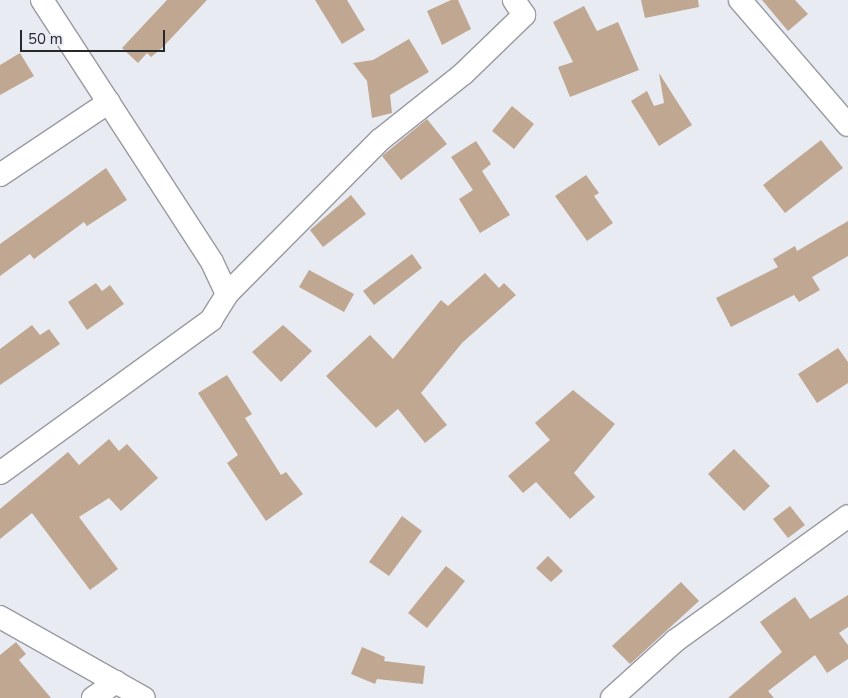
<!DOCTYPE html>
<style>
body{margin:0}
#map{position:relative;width:848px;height:698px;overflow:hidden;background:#e9ebf2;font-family:"Nunito Sans",sans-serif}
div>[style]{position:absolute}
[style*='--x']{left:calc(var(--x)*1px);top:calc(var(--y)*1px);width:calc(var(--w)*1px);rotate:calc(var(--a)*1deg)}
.building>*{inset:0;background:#c0a791}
.roads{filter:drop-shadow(1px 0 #999aa1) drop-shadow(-1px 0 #999aa1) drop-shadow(0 1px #999aa1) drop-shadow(0 -1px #999aa1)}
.minor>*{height:22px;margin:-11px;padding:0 11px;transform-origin:11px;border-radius:11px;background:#fff}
span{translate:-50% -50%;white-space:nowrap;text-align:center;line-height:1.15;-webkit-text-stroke:4px #e9ebf2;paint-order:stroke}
.scale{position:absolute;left:20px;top:30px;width:145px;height:22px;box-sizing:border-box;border:2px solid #27282a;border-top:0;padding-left:6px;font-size:15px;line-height:18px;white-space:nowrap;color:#27282a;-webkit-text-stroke:4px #e9ebf2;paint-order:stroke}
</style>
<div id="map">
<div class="building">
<i style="clip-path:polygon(167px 0,207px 0,162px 48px,151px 57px,147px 53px,138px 63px,122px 48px)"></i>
<i style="clip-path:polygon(315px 0,347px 0,365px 30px,342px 44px)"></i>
<i style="clip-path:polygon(451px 0,458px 0,471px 29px,442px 45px,427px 11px)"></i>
<i style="clip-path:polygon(641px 0,698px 0,699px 7px,645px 18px)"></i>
<i style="clip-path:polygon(762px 0,795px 0,808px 14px,788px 31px)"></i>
<i style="clip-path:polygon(584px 6px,597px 31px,618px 22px,639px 70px,570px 97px,558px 67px,573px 62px,553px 22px)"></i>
<i style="clip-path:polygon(409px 39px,429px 72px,390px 95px,392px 113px,372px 118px,367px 81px,353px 63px,373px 60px)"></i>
<i style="clip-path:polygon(20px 53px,34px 76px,0 95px,0 65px)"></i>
<i style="clip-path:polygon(659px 73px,692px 125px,659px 146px,631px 101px,647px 91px,654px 106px,664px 103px)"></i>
<i style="clip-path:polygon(512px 106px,534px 124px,514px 149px,492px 131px)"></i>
<i style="clip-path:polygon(427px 119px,447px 144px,401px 180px,382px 156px)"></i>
<i style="clip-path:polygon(821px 140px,843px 168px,785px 213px,763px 185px)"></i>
<i style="clip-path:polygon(476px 141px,491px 164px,482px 171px,510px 215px,480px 233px,459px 199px,473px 190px,451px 157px)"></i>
<i style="clip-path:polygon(106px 168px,127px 200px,87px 226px,84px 222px,34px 259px,30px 254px,0 276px,0 244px)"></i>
<i style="clip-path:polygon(586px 175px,599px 193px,594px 196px,613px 223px,587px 241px,555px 196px)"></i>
<i style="clip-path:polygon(351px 195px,366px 214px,323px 247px,310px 230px)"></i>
<i style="clip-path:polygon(848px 221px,848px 256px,812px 277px,820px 290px,799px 302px,794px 295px,731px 327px,716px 298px,778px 267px,773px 259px,795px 246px,797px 251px)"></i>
<i style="clip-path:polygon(412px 254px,422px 268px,374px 305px,363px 291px)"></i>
<i style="clip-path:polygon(309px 270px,354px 294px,344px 312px,299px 287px)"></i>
<i style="clip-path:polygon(485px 273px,499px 288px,504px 283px,516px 295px,462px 343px,421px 393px,447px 425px,425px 443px,398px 409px,376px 428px,326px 376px,370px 335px,393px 359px,441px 300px,448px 306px)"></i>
<i style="clip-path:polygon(96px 283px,102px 291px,110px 285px,124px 304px,87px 330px,68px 302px)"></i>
<i style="clip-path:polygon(32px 325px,40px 335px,49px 329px,60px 344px,0 385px,0 349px)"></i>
<i style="clip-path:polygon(283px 325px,312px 351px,281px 382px,252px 352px)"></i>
<i style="clip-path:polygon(838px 348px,848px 362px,848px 383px,817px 403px,798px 374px)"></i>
<i style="clip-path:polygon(227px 375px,252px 414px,245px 418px,281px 475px,286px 472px,303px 494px,266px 521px,227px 463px,238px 455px,198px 393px)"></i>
<i style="clip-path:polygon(573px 390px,615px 424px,574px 473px,595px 497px,570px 519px,536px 482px,523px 493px,508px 476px,550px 440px,535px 423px)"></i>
<i style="clip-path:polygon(109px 439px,119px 451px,127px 444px,158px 478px,121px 511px,109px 498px,79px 517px,118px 569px,90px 590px,32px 513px,0 539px,0 509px,68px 452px,79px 465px)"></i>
<i style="clip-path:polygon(734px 449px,770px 486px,744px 511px,708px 474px)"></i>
<i style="clip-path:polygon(790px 506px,805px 525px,788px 538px,773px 519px)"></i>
<i style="clip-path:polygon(402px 516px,422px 531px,389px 576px,369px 562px)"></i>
<i style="clip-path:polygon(548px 556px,563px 571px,551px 582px,536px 568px)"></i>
<i style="clip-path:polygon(446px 566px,465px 581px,427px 628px,408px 613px)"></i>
<i style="clip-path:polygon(681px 582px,699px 601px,630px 664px,612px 646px)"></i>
<i style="clip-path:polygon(848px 595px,848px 627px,839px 633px,848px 645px,848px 659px,827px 673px,815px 655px,768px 691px,774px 698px,728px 698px,782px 652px,760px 622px,795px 597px,810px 619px)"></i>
<i style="clip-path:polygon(16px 642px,26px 654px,19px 660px,51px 698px,0 698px,0 655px)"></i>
<i style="clip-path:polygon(362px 647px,385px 657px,384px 661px,425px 666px,423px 684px,377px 679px,375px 684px,351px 674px)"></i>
</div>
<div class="roads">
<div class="minor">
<i style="--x:42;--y:0;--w:312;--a:57"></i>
<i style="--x:212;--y:262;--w:35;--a:65"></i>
<i style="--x:740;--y:0;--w:165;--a:49.2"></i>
<i style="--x:0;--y:175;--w:131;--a:-33.8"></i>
<i style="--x:0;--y:473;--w:261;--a:-35.9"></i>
<i style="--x:211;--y:320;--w:31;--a:-58"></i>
<i style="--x:227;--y:294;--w:217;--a:-45.2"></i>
<i style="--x:380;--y:140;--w:106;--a:-38.5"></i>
<i style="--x:463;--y:74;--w:85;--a:-44"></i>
<i style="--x:524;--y:15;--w:18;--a:-124"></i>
<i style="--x:0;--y:617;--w:165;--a:29.4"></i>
<i style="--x:93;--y:698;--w:28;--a:-35"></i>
<i style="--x:612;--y:698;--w:85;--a:-42.1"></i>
<i style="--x:675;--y:641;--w:213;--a:-35.8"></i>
</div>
</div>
<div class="scale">50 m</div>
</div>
